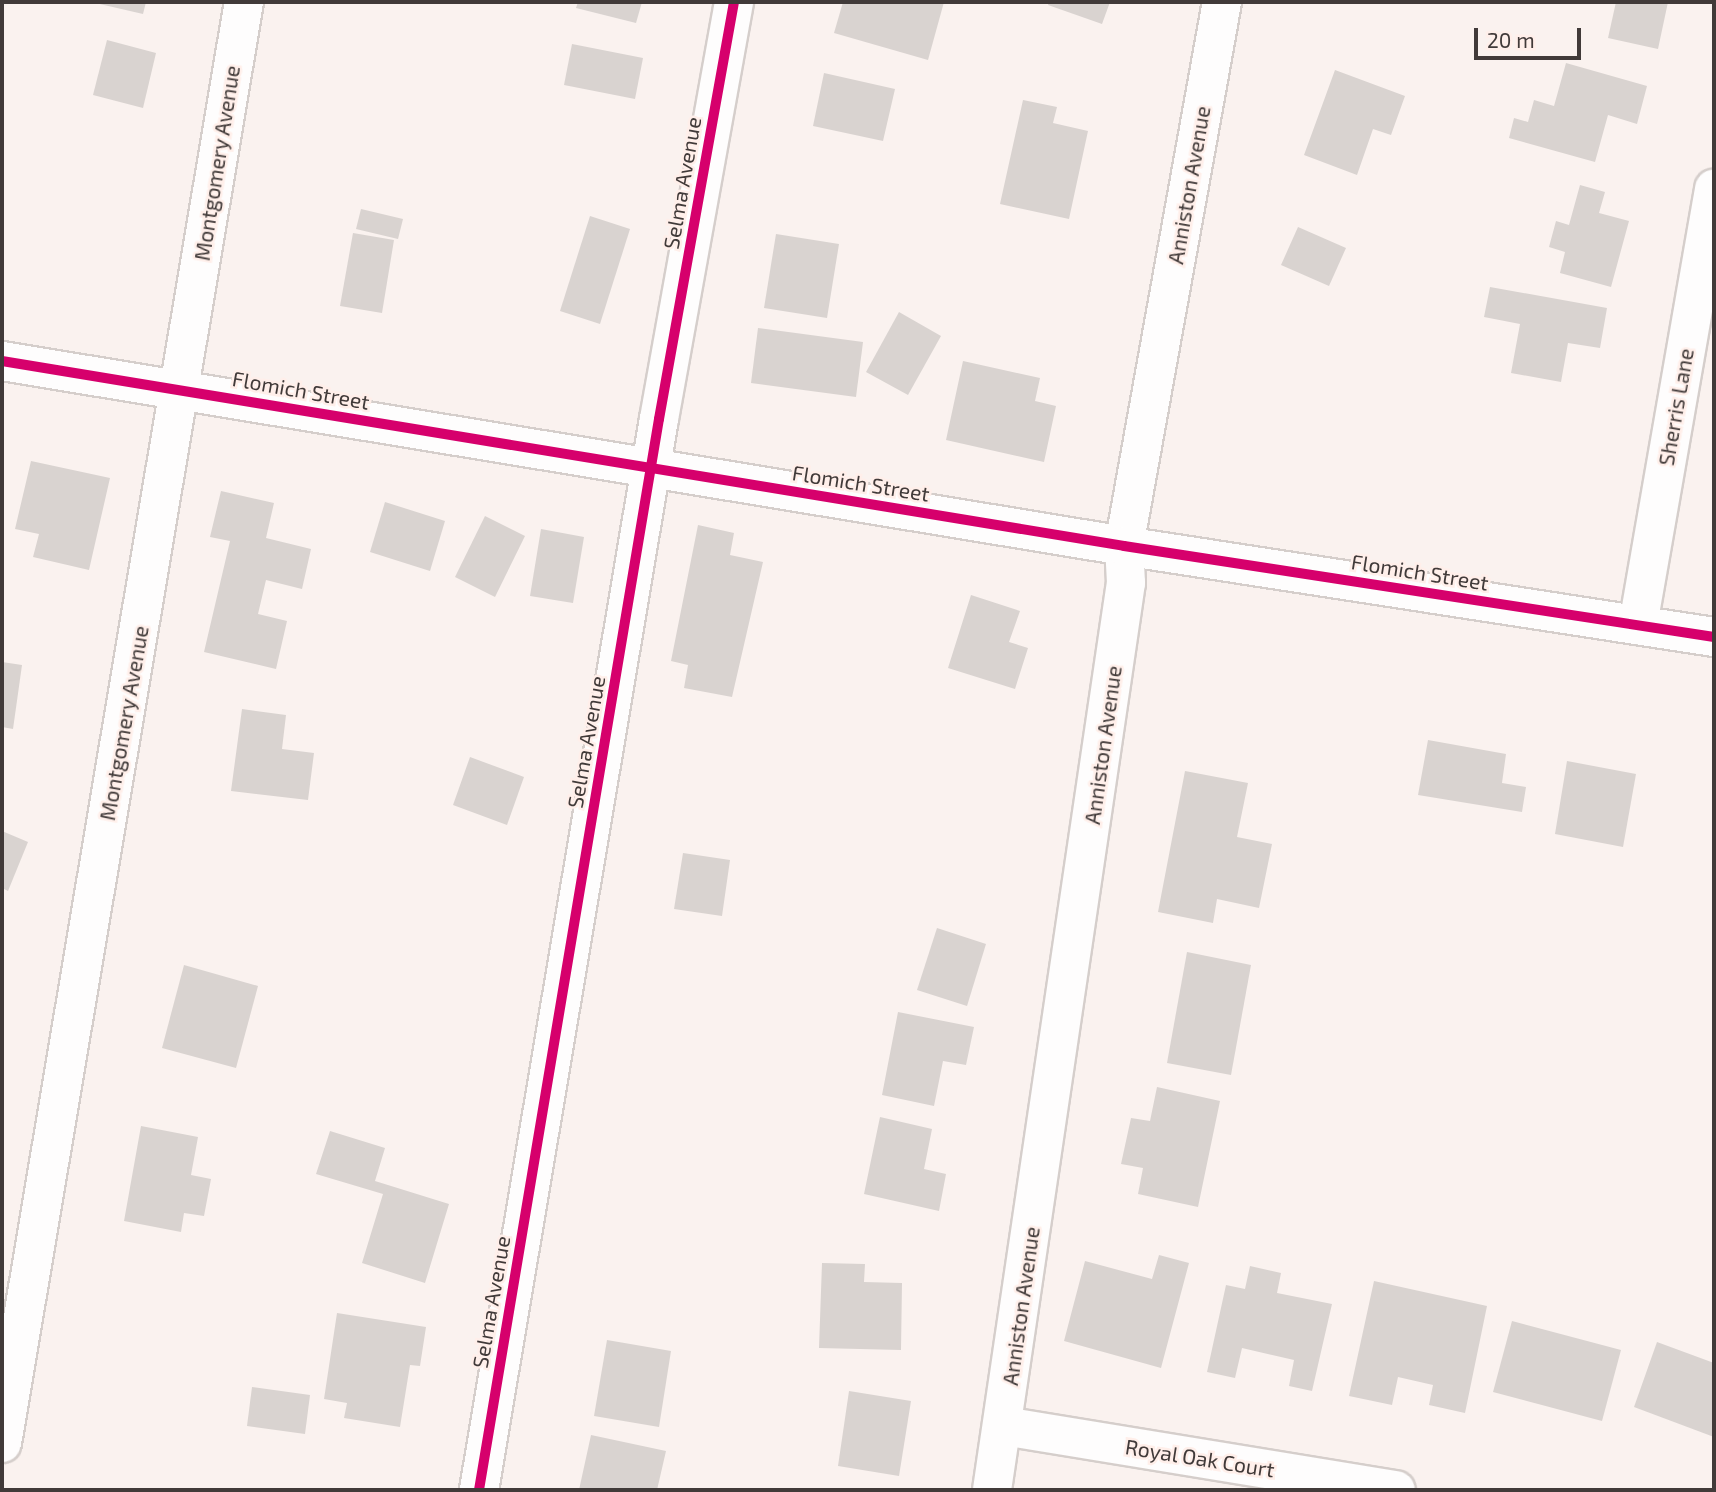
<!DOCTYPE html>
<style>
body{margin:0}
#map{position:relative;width:1716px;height:1492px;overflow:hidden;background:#faf2ef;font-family:"Exo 2",sans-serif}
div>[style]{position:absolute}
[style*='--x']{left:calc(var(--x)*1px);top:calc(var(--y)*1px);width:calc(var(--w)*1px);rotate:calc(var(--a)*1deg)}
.building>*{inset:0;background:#d9d3d0}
.roads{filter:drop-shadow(2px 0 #d5cecb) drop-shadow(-2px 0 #d5cecb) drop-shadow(0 2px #d5cecb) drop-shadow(0 -2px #d5cecb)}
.minor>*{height:38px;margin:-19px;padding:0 19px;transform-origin:19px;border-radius:19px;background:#fefdfd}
.tertiary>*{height:38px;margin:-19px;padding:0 19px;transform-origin:19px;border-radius:19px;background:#fefdfd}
.cycleway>*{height:10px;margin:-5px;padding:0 5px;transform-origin:5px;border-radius:5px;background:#d6006c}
span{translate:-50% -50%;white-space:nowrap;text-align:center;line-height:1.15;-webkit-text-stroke:5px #ffefea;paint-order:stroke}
.street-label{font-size:21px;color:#413a39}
.frame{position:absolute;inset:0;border:4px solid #413a39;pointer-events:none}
.scale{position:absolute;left:1474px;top:28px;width:107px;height:32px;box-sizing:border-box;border:4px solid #413a39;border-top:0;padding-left:9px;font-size:21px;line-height:24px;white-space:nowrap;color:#413a39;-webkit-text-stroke:5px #ffefea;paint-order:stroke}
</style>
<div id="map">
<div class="building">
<i style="clip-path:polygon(91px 2px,146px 2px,143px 14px)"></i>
<i style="clip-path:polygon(578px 2px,642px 2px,636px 23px,576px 8px)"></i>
<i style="clip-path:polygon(843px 2px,944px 2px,928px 60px,834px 33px)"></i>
<i style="clip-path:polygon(1049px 2px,1110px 2px,1102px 24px,1048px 5px)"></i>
<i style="clip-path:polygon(1616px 2px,1668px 2px,1658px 49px,1608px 38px)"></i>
<i style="clip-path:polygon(107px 40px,156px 53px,143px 108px,93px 95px)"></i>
<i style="clip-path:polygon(572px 44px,643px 58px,635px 99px,564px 85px)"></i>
<i style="clip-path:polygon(1566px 63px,1647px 86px,1637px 124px,1608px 115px,1595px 162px,1509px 138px,1514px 118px,1528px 122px,1534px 100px,1554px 106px)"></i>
<i style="clip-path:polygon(1335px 70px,1405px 96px,1391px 135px,1373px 129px,1357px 175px,1304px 155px)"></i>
<i style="clip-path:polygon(824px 73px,895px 89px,883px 141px,813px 126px)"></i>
<i style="clip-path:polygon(1023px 100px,1057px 107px,1053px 123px,1088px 131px,1069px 219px,1000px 204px)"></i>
<i style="clip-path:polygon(1580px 185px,1605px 192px,1599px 213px,1629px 221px,1611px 287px,1560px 273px,1565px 252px,1549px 247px,1556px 221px,1569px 225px)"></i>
<i style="clip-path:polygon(361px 209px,403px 219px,398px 239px,356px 229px)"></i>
<i style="clip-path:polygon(590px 216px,630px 229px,600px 324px,560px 311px)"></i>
<i style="clip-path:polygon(1298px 227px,1346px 248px,1329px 286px,1281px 265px)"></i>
<i style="clip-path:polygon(353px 233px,394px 240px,382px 313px,340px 306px)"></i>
<i style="clip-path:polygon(776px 234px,839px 244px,827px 318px,764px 308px)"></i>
<i style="clip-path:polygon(1490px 287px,1607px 308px,1600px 348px,1568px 343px,1561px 382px,1511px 373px,1520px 324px,1484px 317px)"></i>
<i style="clip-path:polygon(899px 312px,941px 336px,908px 395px,866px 372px)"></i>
<i style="clip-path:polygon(758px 328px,863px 342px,856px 397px,751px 383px)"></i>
<i style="clip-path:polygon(963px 361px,1040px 378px,1035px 401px,1056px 406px,1044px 462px,946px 440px)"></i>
<i style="clip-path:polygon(31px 461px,110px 478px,89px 570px,33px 557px,39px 534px,15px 529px)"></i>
<i style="clip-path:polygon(221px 491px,274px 503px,266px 538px,311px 549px,302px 589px,266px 580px,258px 614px,287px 621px,276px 669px,204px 652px,230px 541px,210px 537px)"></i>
<i style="clip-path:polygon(385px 502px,445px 521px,430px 571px,370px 552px)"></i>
<i style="clip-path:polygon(485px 516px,525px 536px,495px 597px,455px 577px)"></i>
<i style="clip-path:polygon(698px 525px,734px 533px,730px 555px,763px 562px,732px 697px,684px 688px,688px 665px,671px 661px)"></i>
<i style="clip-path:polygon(541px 529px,584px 537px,573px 603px,530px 596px)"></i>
<i style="clip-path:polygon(971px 595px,1020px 611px,1009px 642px,1028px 648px,1015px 689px,948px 668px)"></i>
<i style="clip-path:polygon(2px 662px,22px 665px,13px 729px,2px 727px)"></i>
<i style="clip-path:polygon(242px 709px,286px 715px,282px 749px,314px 753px,308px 800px,231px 791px)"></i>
<i style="clip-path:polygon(1428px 740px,1506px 754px,1502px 783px,1526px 787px,1522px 812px,1418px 795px)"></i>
<i style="clip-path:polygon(470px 757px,524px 777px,507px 825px,453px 805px)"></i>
<i style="clip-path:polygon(1567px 761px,1636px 774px,1623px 847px,1555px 834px)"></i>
<i style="clip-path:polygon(1185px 771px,1248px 783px,1237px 837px,1272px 844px,1259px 908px,1217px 899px,1213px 923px,1158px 912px)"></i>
<i style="clip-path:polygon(2px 831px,28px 842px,8px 891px,2px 888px)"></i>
<i style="clip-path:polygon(683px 853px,730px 860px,722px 916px,674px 909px)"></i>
<i style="clip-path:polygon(937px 928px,986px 944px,967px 1006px,917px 990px)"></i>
<i style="clip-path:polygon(1187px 952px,1251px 965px,1231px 1075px,1167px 1063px)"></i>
<i style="clip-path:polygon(184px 965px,258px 986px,236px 1068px,162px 1048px)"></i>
<i style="clip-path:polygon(898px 1012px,974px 1027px,966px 1065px,943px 1061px,934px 1106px,882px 1095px)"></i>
<i style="clip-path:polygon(1157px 1087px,1220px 1101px,1198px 1207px,1138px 1194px,1143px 1168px,1121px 1164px,1131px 1118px,1150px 1121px)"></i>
<i style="clip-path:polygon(880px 1117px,932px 1129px,924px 1169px,946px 1174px,939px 1211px,864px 1194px)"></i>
<i style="clip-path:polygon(141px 1126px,198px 1137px,191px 1175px,211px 1179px,204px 1216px,184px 1213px,181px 1232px,124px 1221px)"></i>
<i style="clip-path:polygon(330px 1131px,385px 1148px,375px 1181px,449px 1204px,425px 1283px,362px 1263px,383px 1194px,316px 1174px)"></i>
<i style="clip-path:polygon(1159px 1255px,1189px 1263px,1161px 1368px,1064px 1341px,1085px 1261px,1152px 1279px)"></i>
<i style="clip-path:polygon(822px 1263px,865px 1264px,864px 1282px,902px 1283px,901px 1350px,819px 1348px)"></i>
<i style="clip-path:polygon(1250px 1266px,1281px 1273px,1277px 1293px,1332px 1304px,1312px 1391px,1289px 1386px,1294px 1360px,1242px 1348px,1235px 1378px,1207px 1372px,1226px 1285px,1245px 1289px)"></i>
<i style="clip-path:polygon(1374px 1281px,1487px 1306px,1465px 1413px,1429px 1405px,1433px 1385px,1398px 1377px,1392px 1405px,1349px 1396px)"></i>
<i style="clip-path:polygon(337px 1313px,426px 1327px,420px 1366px,410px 1365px,400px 1427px,344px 1418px,347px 1403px,324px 1399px)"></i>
<i style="clip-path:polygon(1512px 1321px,1621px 1350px,1602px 1421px,1493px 1392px)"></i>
<i style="clip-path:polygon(607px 1340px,671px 1351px,659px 1427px,594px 1416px)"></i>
<i style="clip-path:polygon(1657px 1342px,1714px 1363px,1714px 1437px,1634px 1407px)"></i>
<i style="clip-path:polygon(252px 1387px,310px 1395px,305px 1434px,247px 1426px)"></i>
<i style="clip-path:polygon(849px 1391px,911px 1401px,899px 1476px,838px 1466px)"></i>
<i style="clip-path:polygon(591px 1435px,666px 1451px,657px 1490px,579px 1490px)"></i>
</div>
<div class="roads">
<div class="minor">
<i style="--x:1638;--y:625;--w:443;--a:-80.1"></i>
<i style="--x:1004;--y:1426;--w:397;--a:9.3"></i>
<i style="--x:2;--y:1443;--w:1461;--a:-80.47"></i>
<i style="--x:479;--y:1490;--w:1086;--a:-80.46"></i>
<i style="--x:659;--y:419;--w:424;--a:-79.8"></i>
<i style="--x:992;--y:1490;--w:917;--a:-81.6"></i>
<i style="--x:1126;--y:583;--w:37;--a:-93"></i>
<i style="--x:1124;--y:546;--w:553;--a:-79.79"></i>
</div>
<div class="tertiary">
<i style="--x:2;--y:361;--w:1137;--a:9.36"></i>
<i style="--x:1124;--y:546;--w:597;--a:8.77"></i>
</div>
</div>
<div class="cycleway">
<i style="--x:2;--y:361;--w:1137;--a:9.36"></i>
<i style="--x:1124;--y:546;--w:597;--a:8.77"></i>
<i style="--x:479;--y:1490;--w:1086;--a:-80.46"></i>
<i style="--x:659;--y:419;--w:424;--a:-79.8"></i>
</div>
<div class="street-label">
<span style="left:217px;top:163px;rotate:-81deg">Montgomery Avenue</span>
<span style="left:682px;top:183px;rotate:-80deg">Selma Avenue</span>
<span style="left:1189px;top:185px;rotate:-80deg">Anniston Avenue</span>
<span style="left:301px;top:390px;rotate:10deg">Flomich Street</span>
<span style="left:1676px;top:407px;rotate:-80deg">Sherris Lane</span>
<span style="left:861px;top:483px;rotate:9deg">Flomich Street</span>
<span style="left:1420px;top:572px;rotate:9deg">Flomich Street</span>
<span style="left:124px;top:723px;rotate:-80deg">Montgomery Avenue</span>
<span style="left:586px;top:742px;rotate:-80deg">Selma Avenue</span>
<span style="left:1103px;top:745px;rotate:-82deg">Anniston Avenue</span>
<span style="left:491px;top:1302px;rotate:-80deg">Selma Avenue</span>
<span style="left:1021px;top:1306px;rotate:-82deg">Anniston Avenue</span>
<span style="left:1200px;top:1458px;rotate:9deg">Royal Oak Court</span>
</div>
<div class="frame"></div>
<div class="scale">20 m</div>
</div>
